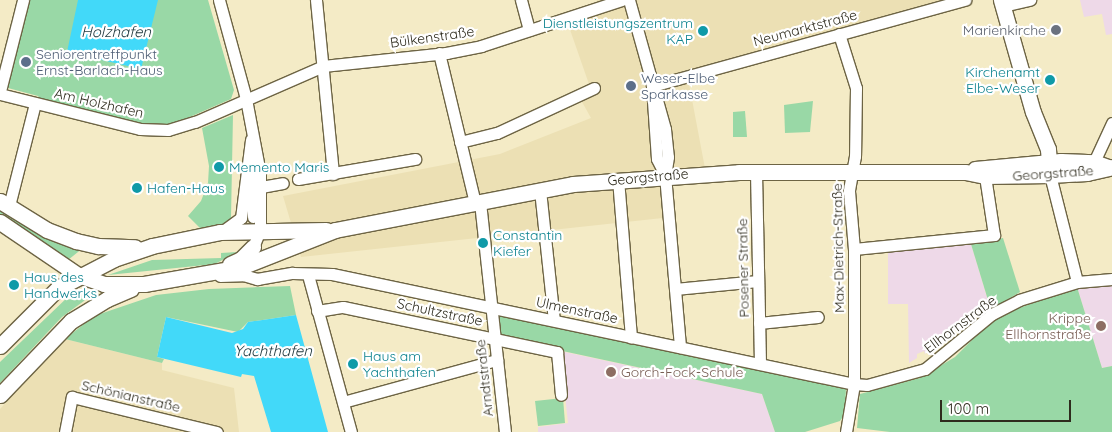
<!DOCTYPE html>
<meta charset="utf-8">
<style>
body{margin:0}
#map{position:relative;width:1112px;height:432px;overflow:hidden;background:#f4ebc6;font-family:Quicksand,sans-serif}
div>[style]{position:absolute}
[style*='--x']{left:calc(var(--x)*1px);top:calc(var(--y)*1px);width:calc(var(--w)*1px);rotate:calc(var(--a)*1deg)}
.built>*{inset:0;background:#ece0b4}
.education>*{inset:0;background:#eed9e8}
.green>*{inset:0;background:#99d8a6}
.water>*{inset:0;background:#42d9f9}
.roads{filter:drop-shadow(1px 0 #6d6444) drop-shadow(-1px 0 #6d6444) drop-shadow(0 1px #6d6444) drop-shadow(0 -1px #6d6444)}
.minor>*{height:11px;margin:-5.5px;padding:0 5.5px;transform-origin:5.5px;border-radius:5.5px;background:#fff}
.major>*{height:15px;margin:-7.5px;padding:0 7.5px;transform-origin:7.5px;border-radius:7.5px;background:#fff}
.dots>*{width:14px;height:14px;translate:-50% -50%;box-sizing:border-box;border:2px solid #fff;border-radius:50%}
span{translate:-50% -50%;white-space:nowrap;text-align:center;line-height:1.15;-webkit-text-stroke:4.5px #fff;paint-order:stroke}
.culture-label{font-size:14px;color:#0d838f}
.right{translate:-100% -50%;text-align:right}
.left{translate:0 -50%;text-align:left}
.street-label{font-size:14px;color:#2e2b1d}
.worship-label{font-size:14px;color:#5b616d}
.service-label{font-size:14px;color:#4e5e75}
.education-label{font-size:14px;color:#785e54}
.water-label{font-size:15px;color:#1f373d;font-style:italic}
.scale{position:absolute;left:940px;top:400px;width:131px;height:22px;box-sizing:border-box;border:2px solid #2e2b1d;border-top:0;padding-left:6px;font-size:15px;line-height:18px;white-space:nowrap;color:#2e2b1d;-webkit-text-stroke:4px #fff;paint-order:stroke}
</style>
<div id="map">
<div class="built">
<i style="clip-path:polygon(597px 0,956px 0,687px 73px,707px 179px,668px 180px,672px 217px,301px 257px,283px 196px,500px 154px,591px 118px,577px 93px,590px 87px,568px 24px,601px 14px)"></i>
<i style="clip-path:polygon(65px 339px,162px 363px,162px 370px,234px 388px,239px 432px,0 432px,0 409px)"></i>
</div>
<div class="education">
<i style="clip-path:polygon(1080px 0,1112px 0,1112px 34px,1106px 35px,1102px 14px,1084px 17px)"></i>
<i style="clip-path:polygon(971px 244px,989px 304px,970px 313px,925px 354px,924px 351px,917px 354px,917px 358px,909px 363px,908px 304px,888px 304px,888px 251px)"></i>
<i style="clip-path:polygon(1112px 285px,1112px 366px,1102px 368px,1077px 287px)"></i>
<i style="clip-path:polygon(560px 351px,762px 394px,775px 432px,538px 432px,538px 427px,568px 423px)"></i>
</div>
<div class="green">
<i style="clip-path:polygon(28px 0,208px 0,234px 90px,231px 99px,167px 127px,137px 125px,42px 102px,38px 96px,8px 88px,7px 85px)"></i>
<i style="clip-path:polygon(813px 101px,810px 132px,785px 133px,784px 105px)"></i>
<i style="clip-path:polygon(745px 111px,747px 137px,733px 137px,733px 112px)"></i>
<i style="clip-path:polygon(233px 115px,231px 218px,222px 225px,200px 228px,188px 216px,201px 201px,208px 183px,209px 166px,202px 128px)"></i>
<i style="clip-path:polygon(0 207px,83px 248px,68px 260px,0 214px)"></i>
<i style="clip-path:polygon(1003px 238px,1020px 292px,991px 310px,971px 244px)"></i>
<i style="clip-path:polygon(237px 252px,215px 264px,108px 275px,152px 260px,221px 258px,221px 253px)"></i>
<i style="clip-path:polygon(290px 286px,296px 315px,248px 322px,238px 332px,166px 317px,157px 357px,164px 359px,162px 363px,65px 339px,94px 316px,156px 295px,209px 289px)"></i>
<i style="clip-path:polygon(1077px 287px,1102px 368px,1112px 366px,1112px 432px,890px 432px,857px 428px,860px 394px,920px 378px,955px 357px,995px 317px)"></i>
<i style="clip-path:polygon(72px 293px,88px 298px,62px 317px,0 383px,0 362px)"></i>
<i style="clip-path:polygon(494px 310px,846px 387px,845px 414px,840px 421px,805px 432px,775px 432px,762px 394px,498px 337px)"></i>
<i style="clip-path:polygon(563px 398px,565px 423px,538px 426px,535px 401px)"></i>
</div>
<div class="water">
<i style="clip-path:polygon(78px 0,158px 0,141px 69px,67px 52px)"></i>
<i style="clip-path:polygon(296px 315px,328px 432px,271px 432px,254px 376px,242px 374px,241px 377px,157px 357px,166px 317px,232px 333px,243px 329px,248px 322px)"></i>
</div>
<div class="roads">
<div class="minor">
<i style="--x:219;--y:0;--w:103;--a:74.7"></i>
<i style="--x:246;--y:99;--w:75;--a:79.3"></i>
<i style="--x:260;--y:173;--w:57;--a:90"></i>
<i style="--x:260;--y:230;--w:18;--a:112"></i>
<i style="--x:316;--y:0;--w:175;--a:84.4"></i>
<i style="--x:521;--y:0;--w:31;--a:75"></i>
<i style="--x:629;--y:0;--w:134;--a:74.4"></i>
<i style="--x:665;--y:129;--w:28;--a:84"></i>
<i style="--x:668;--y:157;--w:18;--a:99"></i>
<i style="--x:665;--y:175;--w:173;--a:85"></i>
<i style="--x:1003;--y:6;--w:28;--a:-13"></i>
<i style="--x:839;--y:34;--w:57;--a:72.5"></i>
<i style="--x:856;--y:88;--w:68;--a:90.8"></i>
<i style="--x:855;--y:156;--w:36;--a:100"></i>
<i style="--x:849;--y:191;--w:58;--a:85.1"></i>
<i style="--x:854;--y:249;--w:135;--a:90"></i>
<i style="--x:854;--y:384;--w:49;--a:99.5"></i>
<i style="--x:439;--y:53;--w:154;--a:76.5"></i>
<i style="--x:652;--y:86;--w:325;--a:-15.4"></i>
<i style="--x:652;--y:87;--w:72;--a:86"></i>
<i style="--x:657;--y:159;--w:18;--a:63"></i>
<i style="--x:0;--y:91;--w:94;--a:-75.8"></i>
<i style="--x:0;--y:94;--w:144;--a:14"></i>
<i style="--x:140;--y:129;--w:28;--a:2"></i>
<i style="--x:168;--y:130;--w:28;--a:-17"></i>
<i style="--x:195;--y:122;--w:140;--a:-23.6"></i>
<i style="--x:323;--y:66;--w:124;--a:-6"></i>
<i style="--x:446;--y:53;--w:36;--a:-11"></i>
<i style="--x:481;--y:46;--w:148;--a:-18.1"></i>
<i style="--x:460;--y:142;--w:38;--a:-14"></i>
<i style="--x:497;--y:133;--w:107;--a:-24.9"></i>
<i style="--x:1094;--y:162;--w:43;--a:-65.2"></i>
<i style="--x:252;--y:163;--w:54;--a:88.9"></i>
<i style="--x:756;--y:172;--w:192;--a:88.8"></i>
<i style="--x:1050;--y:175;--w:110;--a:75.8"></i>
<i style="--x:298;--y:179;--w:119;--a:-9.7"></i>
<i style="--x:618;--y:179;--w:159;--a:85.3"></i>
<i style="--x:261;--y:187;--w:22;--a:-10"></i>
<i style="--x:540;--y:190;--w:131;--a:83.9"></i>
<i style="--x:480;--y:202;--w:231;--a:83.8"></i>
<i style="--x:9;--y:206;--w:106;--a:-75.8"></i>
<i style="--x:223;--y:231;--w:22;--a:-36"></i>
<i style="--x:241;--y:218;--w:79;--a:-82.7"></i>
<i style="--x:854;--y:249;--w:141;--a:-5.7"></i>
<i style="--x:994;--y:235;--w:60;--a:-98.7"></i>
<i style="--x:308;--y:275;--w:163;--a:74.7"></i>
<i style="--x:220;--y:276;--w:23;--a:-2"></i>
<i style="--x:243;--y:275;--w:15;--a:16"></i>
<i style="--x:257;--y:279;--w:36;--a:-10"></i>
<i style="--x:292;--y:273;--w:40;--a:1.4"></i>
<i style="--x:332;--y:274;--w:533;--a:11.9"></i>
<i style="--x:854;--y:384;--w:13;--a:4"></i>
<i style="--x:867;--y:385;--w:60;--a:-15.4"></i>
<i style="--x:925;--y:369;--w:87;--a:-39.4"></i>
<i style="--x:992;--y:314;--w:30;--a:-27"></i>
<i style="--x:1019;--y:300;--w:61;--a:-17.2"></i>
<i style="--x:1077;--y:282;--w:35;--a:-5"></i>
<i style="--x:675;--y:289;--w:83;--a:-5.5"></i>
<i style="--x:317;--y:311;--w:26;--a:-9"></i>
<i style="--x:343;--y:307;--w:219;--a:11.9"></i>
<i style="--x:557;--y:352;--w:43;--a:84.7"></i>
<i style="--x:759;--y:323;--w:59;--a:-5.8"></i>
<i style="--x:343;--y:402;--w:160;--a:-15.3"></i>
<i style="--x:65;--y:432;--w:36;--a:-79"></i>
<i style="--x:72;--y:397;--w:149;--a:13.6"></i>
</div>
<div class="major">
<i style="--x:1001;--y:0;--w:116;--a:74.1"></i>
<i style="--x:1033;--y:112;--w:40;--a:68"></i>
<i style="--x:1048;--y:149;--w:26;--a:86"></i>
<i style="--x:975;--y:169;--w:86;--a:-5.3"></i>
<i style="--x:1061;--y:161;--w:33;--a:2"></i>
<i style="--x:1094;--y:162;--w:15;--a:20"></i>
<i style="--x:0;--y:201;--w:55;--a:31.7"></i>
<i style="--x:47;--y:230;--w:31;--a:21"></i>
<i style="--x:76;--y:241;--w:23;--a:13"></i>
<i style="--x:98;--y:246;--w:37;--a:2"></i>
<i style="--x:0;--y:222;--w:94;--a:34.2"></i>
<i style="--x:78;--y:275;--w:28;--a:19"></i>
<i style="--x:104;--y:284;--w:40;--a:0"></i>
<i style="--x:144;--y:284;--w:98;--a:-9.9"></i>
<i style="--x:241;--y:267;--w:101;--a:-21.5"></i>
<i style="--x:335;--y:230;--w:242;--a:-10.9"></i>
<i style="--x:573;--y:184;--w:166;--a:-4.1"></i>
<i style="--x:739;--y:172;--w:226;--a:0"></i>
<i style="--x:965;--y:172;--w:20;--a:11"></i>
<i style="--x:985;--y:176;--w:65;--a:-0.9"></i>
<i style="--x:1050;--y:175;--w:37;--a:-3"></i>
<i style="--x:1087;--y:173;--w:26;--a:-13"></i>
<i style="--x:230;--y:264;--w:12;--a:-24"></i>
<i style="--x:241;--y:259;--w:17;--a:-45"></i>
<i style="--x:0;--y:346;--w:82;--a:-45"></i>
<i style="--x:58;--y:288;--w:63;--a:-27.4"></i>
<i style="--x:114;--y:259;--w:40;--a:-18.9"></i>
<i style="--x:152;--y:246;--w:69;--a:-11.6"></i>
<i style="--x:220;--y:232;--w:106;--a:-1.1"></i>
<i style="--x:0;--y:395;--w:103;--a:-46.2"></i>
<i style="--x:71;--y:321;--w:42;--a:-31.4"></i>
<i style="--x:107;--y:299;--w:26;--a:-23"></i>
</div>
</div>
<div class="dots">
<i style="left:1056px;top:30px;background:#6b7280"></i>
<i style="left:703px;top:31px;background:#0f9aa8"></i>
<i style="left:26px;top:62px;background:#5c6f8a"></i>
<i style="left:1050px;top:80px;background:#0f9aa8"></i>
<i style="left:631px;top:86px;background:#5c6f8a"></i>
<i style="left:219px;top:167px;background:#0f9aa8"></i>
<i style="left:137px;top:188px;background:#0f9aa8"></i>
<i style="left:483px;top:243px;background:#0f9aa8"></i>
<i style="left:14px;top:285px;background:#0f9aa8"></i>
<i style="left:1101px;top:326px;background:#8d6e63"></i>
<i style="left:353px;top:364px;background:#0f9aa8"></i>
<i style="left:611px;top:372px;background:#8d6e63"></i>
</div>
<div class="culture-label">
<span class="right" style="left:693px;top:31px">Dienstleistungszentrum<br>KAP</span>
<span class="right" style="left:1040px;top:80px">Kirchenamt<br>Elbe-Weser</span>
<span class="left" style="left:229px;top:167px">Memento Maris</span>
<span class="left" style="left:147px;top:188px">Hafen-Haus</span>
<span class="left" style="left:493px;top:243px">Constantin<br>Kiefer</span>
<span class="left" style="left:24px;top:285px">Haus des<br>Handwerks</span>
<span class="left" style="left:363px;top:364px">Haus am<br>Yachthafen</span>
</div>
<div class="street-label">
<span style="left:805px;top:28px;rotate:-15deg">Neumarktstraße</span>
<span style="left:432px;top:37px;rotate:-8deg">Bülkenstraße</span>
<span style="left:99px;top:103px;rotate:13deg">Am Holzhafen</span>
<span style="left:1053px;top:173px;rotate:-4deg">Georgstraße</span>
<span style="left:648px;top:177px;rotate:-5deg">Georgstraße</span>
<span style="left:838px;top:248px;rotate:-91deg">Max-Dietrich-Straße</span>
<span style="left:743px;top:268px;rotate:-91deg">Posener Straße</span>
<span style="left:577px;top:310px;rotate:12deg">Ulmenstraße</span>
<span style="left:440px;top:312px;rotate:12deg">Schultzstraße</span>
<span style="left:960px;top:324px;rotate:-37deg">Ellhornstraße</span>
<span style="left:484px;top:378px;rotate:-96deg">Arndtstraße</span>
<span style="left:131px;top:396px;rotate:13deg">Schönianstraße</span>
</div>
<div class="worship-label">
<span class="right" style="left:1046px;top:30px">Marienkirche</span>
</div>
<div class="service-label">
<span class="left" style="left:36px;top:62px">Seniorentreffpunkt<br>Ernst-Barlach-Haus</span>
<span class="left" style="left:641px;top:86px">Weser-Elbe<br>Sparkasse</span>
</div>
<div class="education-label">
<span class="right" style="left:1091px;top:326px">Krippe<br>Ellhornstraße</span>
<span class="left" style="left:621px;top:372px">Gorch-Fock-Schule</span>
</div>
<div class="water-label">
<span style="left:116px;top:32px">Holzhafen</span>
<span style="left:273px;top:351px">Yachthafen</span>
</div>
<div class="scale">100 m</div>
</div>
